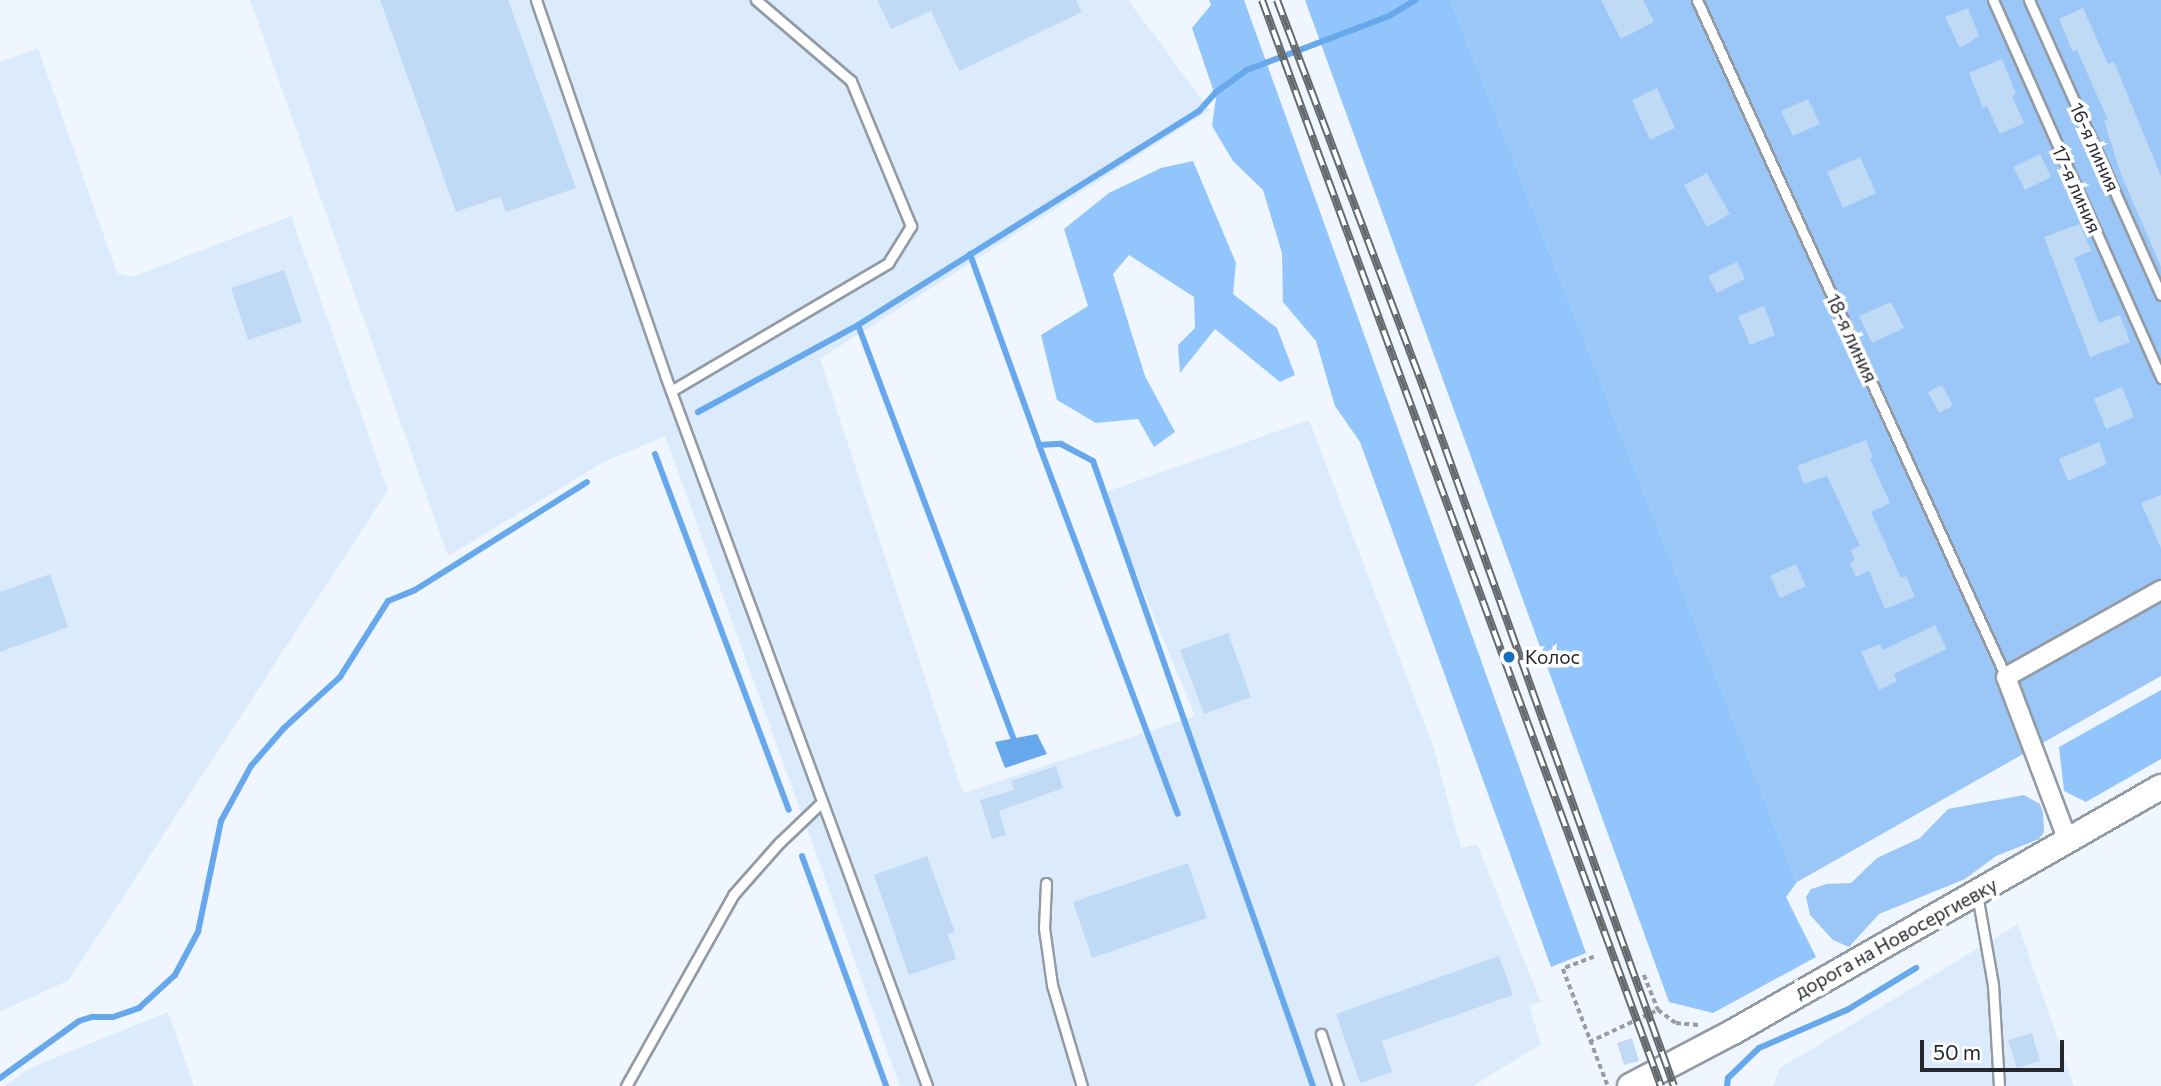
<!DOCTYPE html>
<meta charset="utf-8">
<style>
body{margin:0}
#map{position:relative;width:2161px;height:1086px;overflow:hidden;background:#eff6ff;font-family:Commissioner,sans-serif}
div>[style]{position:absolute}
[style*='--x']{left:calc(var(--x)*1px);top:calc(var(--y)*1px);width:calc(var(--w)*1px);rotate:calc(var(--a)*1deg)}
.built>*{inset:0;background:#dcebfc}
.green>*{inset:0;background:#9ac7f7}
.forest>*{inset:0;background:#91c5fc}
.water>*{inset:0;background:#67a8ec}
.stream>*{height:6px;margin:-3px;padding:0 3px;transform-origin:3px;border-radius:3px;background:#67a8ec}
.building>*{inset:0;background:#c0daf6}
.path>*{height:3.5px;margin-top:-1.75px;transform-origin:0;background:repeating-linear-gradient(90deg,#989da4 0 5px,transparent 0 8.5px)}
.roads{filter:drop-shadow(2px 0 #929aa4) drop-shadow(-2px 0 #929aa4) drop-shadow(0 2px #929aa4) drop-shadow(0 -2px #929aa4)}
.lane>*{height:9px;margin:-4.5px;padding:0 4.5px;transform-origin:4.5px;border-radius:4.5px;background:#fff}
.street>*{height:18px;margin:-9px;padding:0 9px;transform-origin:9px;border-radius:9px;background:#fff}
.secondary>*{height:24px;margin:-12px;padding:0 12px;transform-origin:12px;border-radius:12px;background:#fff}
.rail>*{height:8px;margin-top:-4px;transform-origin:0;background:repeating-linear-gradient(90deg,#fff 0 16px,#656a6f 0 32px);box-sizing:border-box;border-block:2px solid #656a6f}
.dots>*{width:19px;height:19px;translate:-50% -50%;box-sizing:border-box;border:4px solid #fff;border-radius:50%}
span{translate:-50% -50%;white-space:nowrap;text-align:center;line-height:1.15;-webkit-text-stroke:7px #fff;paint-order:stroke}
.street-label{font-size:19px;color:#25282c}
.poi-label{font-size:19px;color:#25282c}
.left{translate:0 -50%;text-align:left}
.scale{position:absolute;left:1920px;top:1040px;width:144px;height:32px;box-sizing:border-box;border:4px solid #25282c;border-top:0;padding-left:9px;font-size:21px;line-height:24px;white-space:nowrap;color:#25282c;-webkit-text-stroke:5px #fff;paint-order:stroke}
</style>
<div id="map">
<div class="built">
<i style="clip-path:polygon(250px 0,1128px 0,1210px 110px,820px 359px,963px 793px,1195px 716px,1103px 493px,1309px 420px,1433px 746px,1461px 848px,1477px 844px,1541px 1002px,1529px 1006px,1541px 1044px,1473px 1086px,900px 1086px,665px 436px,604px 462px,448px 556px)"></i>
<i style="clip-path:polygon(38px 48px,117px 273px,132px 277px,291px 216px,388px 490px,69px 980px,0 1012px,0 62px)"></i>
<i style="clip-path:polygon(2018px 924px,2074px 1086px,1773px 1086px,1780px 1068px)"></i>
<i style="clip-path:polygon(168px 1012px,194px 1086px,4px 1086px,30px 1068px)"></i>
</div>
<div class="green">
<i style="clip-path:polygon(1451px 0,2161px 0,2161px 676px,1797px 882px)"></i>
<i style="clip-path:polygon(2024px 795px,2040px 804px,2043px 813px,2044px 832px,2039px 839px,1996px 856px,1965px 879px,1879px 914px,1849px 947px,1833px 940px,1810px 915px,1806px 897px,1811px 889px,1827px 884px,1851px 883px,1877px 858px,1920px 838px,1948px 809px)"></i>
</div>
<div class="forest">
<i style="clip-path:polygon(1209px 0,1244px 0,1586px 953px,1551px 967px,1360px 442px,1335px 406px,1316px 341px,1283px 302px,1282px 253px,1263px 190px,1233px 161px,1212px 126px,1216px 98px,1192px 28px,1211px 5px)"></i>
<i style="clip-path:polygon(1305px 0,1451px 0,1797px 882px,1786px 897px,1816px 957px,1713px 1013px,1669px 1002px)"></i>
<i style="clip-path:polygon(1193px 161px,1236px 263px,1233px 294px,1277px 328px,1295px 375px,1280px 382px,1215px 329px,1180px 373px,1178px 345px,1195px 328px,1194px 297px,1129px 255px,1113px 274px,1145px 376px,1175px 432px,1154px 447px,1138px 419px,1096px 423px,1057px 400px,1041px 335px,1088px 306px,1064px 229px,1109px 193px,1161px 168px)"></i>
<i style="clip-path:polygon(2161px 690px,2161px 759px,2086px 802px,2064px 791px,2059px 747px)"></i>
</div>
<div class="water">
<i style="clip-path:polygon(1037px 734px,1047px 754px,1005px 768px,995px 742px)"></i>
</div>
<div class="stream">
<i style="--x:970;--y:254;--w:203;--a:70.1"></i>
<i style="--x:1039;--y:445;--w:22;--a:-3"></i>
<i style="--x:1061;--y:444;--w:36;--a:28"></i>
<i style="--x:1093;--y:461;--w:663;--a:70.61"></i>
<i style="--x:858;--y:325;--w:442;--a:69.4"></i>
<i style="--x:698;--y:412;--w:182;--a:-28.5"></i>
<i style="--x:858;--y:325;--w:403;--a:-32.1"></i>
<i style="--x:1199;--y:111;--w:24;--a:-48"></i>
<i style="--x:1215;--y:93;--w:39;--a:-36"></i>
<i style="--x:1247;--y:70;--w:152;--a:-20.8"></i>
<i style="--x:1389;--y:16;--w:31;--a:-31"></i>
<i style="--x:1039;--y:445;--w:394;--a:69.4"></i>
<i style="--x:655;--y:454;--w:380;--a:69.4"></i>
<i style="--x:802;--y:856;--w:245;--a:69.9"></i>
<i style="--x:0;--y:1078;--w:97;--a:-35.8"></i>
<i style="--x:79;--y:1021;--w:14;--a:-17"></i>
<i style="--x:92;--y:1017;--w:21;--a:0"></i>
<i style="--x:113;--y:1017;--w:28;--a:-19"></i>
<i style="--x:139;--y:1008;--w:49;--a:-42.5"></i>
<i style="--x:175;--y:975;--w:49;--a:-61.9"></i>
<i style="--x:198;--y:932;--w:113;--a:-78.3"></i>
<i style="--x:221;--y:821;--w:63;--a:-61.4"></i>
<i style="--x:251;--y:766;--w:50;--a:-49"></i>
<i style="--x:284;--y:728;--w:76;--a:-42.3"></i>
<i style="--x:340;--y:677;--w:90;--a:-57.7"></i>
<i style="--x:388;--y:601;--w:29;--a:-22"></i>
<i style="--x:415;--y:590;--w:203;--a:-32.1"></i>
<i style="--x:1727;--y:1086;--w:8;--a:-83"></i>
<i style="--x:1728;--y:1078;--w:43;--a:-44.1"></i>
<i style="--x:1759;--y:1048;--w:96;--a:-23.4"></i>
<i style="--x:1847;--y:1010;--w:81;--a:-31.3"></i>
</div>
<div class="building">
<i style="clip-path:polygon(380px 0,508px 0,576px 188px,506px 212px,500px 197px,456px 212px)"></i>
<i style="clip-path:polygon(877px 0,1076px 0,1082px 12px,959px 71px,931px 11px,891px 29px)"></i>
<i style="clip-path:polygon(1601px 0,1643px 0,1654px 22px,1621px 39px)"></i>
<i style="clip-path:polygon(1968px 8px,1979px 36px,1960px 48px,1945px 17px)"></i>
<i style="clip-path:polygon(2083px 8px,2108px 64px,2114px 62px,2161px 176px,2161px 267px,2121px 174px,2104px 121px,2108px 120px,2077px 50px,2073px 52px,2059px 19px)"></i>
<i style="clip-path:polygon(2002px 59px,2016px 94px,2012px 96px,2024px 123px,2000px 134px,1987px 106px,1983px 108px,1969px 73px)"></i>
<i style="clip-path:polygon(1657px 88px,1675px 128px,1650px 140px,1632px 100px)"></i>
<i style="clip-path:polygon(1808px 99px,1820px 124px,1793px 136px,1781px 111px)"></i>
<i style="clip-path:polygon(2040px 154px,2051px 177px,2025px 190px,2013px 167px)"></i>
<i style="clip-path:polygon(1860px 157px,1876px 193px,1843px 208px,1827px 172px)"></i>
<i style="clip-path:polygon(1707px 173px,1730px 214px,1707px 227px,1684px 185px)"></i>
<i style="clip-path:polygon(2080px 224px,2091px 251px,2074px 258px,2099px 323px,2120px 315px,2130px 342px,2090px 357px,2044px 237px)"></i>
<i style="clip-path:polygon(1737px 262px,1745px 279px,1717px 293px,1708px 276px)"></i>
<i style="clip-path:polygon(284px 270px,302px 322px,248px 340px,231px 288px)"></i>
<i style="clip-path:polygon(1891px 302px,1904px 328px,1872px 343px,1859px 316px)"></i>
<i style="clip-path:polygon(1764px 306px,1775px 335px,1750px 345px,1738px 316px)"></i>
<i style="clip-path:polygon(1942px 385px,1953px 406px,1939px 413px,1928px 392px)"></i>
<i style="clip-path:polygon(2122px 387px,2134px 417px,2106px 429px,2094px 399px)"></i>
<i style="clip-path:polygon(1866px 440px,1873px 458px,1870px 459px,1890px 503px,1871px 512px,1901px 578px,1906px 576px,1915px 597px,1885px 609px,1869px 571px,1856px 577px,1850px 563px,1855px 560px,1851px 550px,1860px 546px,1827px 476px,1804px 484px,1797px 466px)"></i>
<i style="clip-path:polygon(2099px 442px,2107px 464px,2068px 481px,2059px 459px)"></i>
<i style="clip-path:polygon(2161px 495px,2161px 548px,2141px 503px)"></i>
<i style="clip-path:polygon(1796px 564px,1806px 586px,1780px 598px,1770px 576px)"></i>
<i style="clip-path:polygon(50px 574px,68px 627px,0 652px,0 592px)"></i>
<i style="clip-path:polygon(1935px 625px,1947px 649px,1894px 674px,1897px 681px,1879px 690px,1861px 652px,1880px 644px,1883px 650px)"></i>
<i style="clip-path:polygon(1228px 633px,1251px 697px,1204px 714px,1180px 650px)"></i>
<i style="clip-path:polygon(1056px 766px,1063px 788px,999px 811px,1006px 835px,992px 839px,980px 800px,1014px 790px,1011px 781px)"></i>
<i style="clip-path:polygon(927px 856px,955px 932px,948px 934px,956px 959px,909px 975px,874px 875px)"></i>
<i style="clip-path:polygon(1188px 863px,1207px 918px,1092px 958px,1073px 902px)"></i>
<i style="clip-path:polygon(1499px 956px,1513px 995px,1382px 1041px,1392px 1072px,1360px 1083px,1336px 1014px)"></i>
<i style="clip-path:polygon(2032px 1033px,2040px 1061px,2017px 1068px,2008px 1040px)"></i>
<i style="clip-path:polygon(1632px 1038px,1639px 1061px,1624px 1065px,1617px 1043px)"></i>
</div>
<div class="path">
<i style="--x:1594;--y:957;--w:33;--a:159"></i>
<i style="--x:1563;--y:969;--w:125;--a:69"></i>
<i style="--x:1644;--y:975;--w:38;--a:68"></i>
<i style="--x:1589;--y:1042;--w:76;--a:-24.9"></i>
<i style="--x:1658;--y:1010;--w:22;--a:36"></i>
<i style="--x:1676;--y:1023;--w:23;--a:5"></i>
</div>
<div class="roads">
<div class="lane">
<i style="--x:536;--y:0;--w:397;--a:71"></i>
<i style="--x:665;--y:375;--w:758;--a:69.77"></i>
<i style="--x:1697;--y:0;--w:744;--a:65.47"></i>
<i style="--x:1993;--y:0;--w:414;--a:66"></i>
<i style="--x:2029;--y:0;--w:323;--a:65.9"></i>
<i style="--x:671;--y:391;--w:252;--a:-30.5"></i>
<i style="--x:888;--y:263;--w:44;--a:-58.1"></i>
<i style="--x:911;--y:226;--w:157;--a:-112.5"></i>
<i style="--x:851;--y:81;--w:125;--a:-139.5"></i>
<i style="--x:1046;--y:883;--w:45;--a:92.5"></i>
<i style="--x:1044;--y:928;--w:58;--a:82"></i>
<i style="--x:1052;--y:985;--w:105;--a:73.5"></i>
<i style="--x:1977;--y:894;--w:92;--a:80"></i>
<i style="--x:1993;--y:985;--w:101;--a:86.6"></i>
<i style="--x:1321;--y:1034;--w:55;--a:71.9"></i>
<i style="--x:626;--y:1086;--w:219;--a:-60.7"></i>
<i style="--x:733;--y:895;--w:69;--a:-48.5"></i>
<i style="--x:779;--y:843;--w:59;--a:-43.6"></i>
</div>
<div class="street">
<i style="--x:2068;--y:841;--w:175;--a:-110.7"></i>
<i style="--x:2006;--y:677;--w:178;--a:-29.3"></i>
</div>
<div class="secondary">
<i style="--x:1630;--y:1086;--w:116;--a:-27.7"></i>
<i style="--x:1733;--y:1032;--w:493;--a:-29.8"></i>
</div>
</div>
<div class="rail">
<i style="--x:1262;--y:0;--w:1157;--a:69.83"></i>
<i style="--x:1277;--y:0;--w:416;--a:69.3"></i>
<i style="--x:1424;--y:389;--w:740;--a:70.27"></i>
</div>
<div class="dots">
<i style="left:1509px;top:657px;background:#146ebb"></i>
</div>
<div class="street-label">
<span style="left:2095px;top:147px;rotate:66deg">16-я линия</span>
<span style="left:2077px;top:189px;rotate:66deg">17-я линия</span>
<span style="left:1852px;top:338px;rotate:65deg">18-я линия</span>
<span style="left:1896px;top:938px;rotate:-29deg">дорога на Новосергиевку</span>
</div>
<div class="poi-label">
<span class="left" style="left:1525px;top:657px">Колос</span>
</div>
<div class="scale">50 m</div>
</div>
